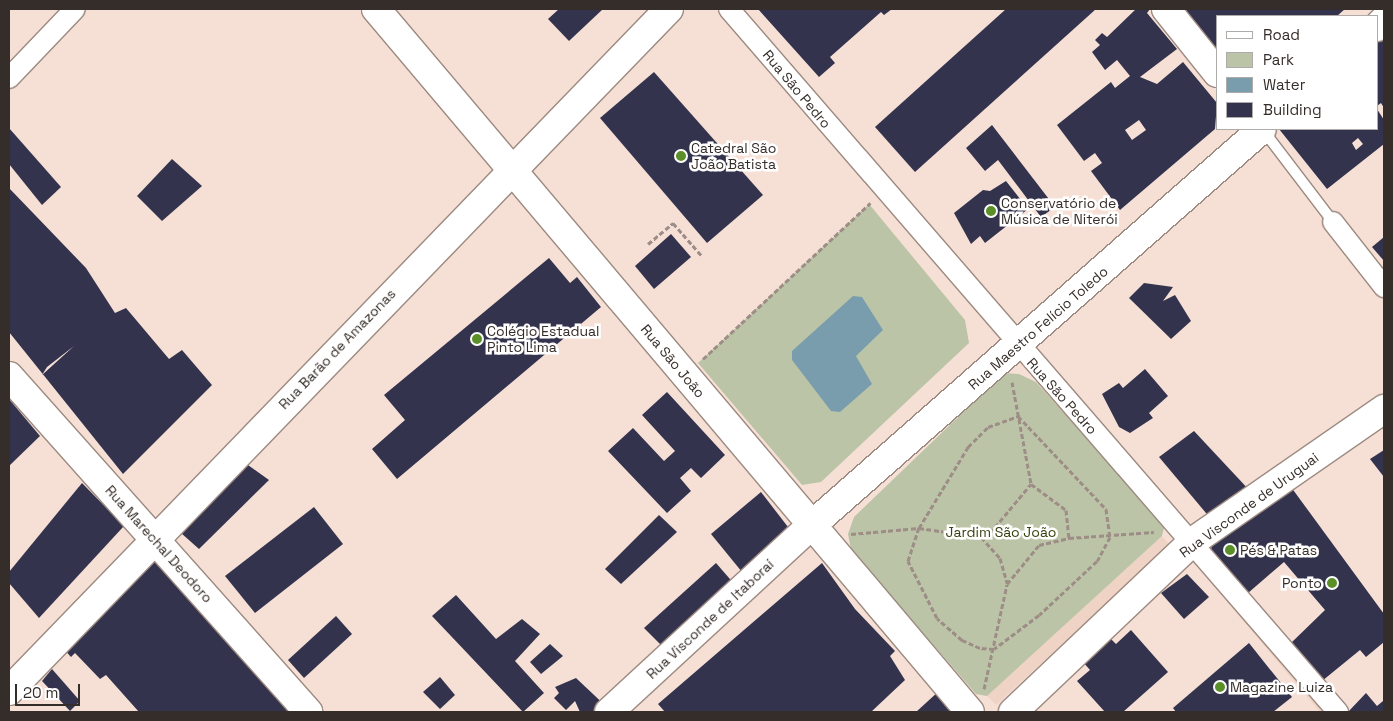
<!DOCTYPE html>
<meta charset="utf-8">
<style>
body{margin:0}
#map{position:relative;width:1393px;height:721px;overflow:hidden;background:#f6e0d6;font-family:"Space Grotesk",sans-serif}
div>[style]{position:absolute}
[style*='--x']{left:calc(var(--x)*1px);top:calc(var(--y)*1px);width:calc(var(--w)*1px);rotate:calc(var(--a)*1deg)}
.built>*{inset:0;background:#efd3c5}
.green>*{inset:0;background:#bbc4a6}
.water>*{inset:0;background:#7a9dae}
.building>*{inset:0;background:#34334d}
.path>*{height:3px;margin-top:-1.5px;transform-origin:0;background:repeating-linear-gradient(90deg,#9d8d86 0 5px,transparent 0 7.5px)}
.roads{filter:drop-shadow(1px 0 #9d8a80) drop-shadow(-1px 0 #9d8a80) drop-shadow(0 1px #9d8a80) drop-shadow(0 -1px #9d8a80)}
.lane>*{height:10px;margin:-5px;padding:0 5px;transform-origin:5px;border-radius:5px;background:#fff}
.street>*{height:20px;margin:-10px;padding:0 10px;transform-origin:10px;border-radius:10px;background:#fff}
.secondary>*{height:28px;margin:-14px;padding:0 14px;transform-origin:14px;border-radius:14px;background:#fff}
.dots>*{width:14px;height:14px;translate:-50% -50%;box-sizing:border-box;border:2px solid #fff;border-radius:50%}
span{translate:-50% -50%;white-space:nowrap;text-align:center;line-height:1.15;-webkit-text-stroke:5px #fff;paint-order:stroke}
.street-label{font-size:14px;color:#352d29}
.poi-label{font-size:14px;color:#352d29}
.left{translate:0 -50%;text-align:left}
.right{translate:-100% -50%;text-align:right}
.park-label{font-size:14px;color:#37420d}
.frame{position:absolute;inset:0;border:10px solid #352d29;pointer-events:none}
.legend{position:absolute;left:1216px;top:15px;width:162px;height:115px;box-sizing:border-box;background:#fff;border:1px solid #aeaba9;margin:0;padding:6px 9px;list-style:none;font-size:15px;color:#352d29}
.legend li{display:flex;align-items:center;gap:10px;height:25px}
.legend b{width:25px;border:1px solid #aeaba9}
.scale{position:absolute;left:15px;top:684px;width:65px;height:22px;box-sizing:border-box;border:2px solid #352d29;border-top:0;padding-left:6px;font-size:15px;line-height:18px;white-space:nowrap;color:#352d29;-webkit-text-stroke:4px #fff;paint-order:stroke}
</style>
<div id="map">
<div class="built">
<i style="clip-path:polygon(1162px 536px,1170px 545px,996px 705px,987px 696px)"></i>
<i style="clip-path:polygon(1214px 571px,1331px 712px,1320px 712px,1207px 578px)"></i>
</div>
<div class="green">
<i style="clip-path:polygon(869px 204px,965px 320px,969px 343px,821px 482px,802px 485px,698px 363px)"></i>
<i style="clip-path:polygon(1004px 373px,1019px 374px,1036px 382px,1165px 524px,1162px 536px,987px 696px,976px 694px,851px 550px,848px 534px,854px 517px)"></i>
</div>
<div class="water">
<i style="clip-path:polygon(853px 296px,862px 297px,883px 330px,856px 356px,872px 384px,840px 412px,831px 411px,792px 360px,792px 351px)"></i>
</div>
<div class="building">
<i style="clip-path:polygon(559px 9px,603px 9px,569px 41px,548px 19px)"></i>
<i style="clip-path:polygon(758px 9px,892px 9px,884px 15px,881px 12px,830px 57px,835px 63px,819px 77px)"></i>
<i style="clip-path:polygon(1006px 9px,1096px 9px,915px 172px,875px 127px)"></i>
<i style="clip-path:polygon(evenodd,1136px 9px,1150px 9px,1147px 13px,1177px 49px,1140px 77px,1157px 84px,1183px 62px,1217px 103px,1215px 129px,1120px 210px,1091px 171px,1102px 163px,1095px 153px,1084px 161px,1057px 125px,1111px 82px,1115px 88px,1130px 76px,1117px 60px,1105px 70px,1092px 52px,1100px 45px,1095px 40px,1102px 33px,1107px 37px,1136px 9px,1139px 120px,1146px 130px,1132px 140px,1125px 130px,1139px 120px)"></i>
<i style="clip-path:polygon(1173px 9px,1345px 9px,1337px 16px,1217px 16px,1217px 67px)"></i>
<i style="clip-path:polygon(1384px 19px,1384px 108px,1381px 103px,1377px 106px,1377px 25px)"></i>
<i style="clip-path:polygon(654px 72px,763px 195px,707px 243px,600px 118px)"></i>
<i style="clip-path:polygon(evenodd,1377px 109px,1384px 120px,1384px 144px,1327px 189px,1279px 129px,1377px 129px,1377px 109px,1358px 138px,1363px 144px,1356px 150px,1352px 143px,1358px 138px)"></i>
<i style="clip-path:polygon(992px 125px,1055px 207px,1041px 217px,998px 160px,985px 171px,966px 148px)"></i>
<i style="clip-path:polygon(9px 128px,61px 187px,42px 205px,9px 164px)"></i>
<i style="clip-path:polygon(172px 159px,202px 186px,162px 221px,137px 196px)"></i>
<i style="clip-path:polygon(1006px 181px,1028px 209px,985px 243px,980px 236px,971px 244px,954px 213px,983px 190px,990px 191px)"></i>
<i style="clip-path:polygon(evenodd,9px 188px,86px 268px,115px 313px,126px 308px,169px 359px,182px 350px,212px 385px,123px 474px,9px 332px,9px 188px,74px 346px,42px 375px,47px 367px,74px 346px)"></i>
<i style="clip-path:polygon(671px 234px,691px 257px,654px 289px,635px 266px)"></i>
<i style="clip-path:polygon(1384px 237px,1384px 261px,1372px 247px)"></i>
<i style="clip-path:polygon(549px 258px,570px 283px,577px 277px,601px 307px,397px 479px,372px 449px,405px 420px,384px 395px)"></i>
<i style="clip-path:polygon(1144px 283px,1173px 287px,1163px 301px,1175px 295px,1191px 321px,1171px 339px,1129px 298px)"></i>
<i style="clip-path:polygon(1145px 369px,1168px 396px,1149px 413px,1153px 418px,1130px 433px,1119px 427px,1102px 394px,1119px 383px,1123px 388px)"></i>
<i style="clip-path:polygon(667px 392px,725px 455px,701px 478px,691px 468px,680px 478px,691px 491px,667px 513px,608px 451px,633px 428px,664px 461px,675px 451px,642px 415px)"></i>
<i style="clip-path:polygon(9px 399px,40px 436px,9px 466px)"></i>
<i style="clip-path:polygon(1194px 431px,1251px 492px,1211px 519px,1159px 457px)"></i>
<i style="clip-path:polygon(1384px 450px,1384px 477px,1370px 459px)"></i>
<i style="clip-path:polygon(241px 460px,269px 480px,199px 549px,172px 525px)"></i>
<i style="clip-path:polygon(82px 483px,124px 526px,39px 618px,9px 583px,9px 572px)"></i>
<i style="clip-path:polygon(1291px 487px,1384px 614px,1384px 642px,1366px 657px,1360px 650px,1322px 681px,1290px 644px,1325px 610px,1284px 562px,1248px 593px,1211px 551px,1212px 542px)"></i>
<i style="clip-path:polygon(761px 492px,788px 527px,742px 572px,711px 534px)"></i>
<i style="clip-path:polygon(314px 507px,343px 544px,255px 613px,225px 576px)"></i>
<i style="clip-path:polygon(659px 515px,677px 532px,621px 584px,605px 569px)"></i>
<i style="clip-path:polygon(155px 558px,290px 712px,139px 712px,106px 675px,100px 679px,75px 653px,71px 657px,61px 646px)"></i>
<i style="clip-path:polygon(716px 563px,736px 586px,666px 650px,644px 628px)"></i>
<i style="clip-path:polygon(822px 563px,855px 609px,895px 651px,890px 656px,905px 680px,871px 712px,665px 712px,658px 704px)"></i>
<i style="clip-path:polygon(1187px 574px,1209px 597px,1184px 619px,1161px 593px)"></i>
<i style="clip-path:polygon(456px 595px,496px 639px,522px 619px,540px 634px,515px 661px,544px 693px,523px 712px,432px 616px)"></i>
<i style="clip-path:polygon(336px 616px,352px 634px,304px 678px,288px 660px)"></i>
<i style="clip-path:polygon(1131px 630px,1168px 672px,1123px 712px,1105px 712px,1077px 681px,1090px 670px,1083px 662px,1110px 638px,1116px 644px)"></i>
<i style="clip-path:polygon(1249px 643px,1292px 697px,1273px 712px,1176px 712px,1173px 708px)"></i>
<i style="clip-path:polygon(550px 644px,563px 656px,541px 674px,530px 662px)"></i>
<i style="clip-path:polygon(52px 669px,80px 701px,70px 711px,42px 681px)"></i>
<i style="clip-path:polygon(440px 677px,455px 695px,440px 709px,423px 692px)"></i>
<i style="clip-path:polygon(576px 678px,611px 711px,580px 712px,575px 701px,566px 710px,554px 698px,559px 693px,555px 687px)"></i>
<i style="clip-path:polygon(939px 691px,955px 712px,916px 712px)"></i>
<i style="clip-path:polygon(1366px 693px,1377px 706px,1383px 701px,1384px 712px,1348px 712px)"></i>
</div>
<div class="path">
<i style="--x:648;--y:244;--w:33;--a:-40"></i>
<i style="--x:673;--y:223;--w:43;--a:48.8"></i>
<i style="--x:703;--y:359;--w:229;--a:-43"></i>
<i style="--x:1012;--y:382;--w:104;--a:79.4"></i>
<i style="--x:1031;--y:484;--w:44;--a:36.6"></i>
<i style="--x:1066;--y:510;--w:28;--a:84"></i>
<i style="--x:1069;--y:538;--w:85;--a:-4"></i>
<i style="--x:1018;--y:416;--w:128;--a:46.6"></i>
<i style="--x:1106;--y:509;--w:28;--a:82"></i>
<i style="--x:1110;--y:537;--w:27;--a:118"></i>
<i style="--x:1097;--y:561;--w:79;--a:137"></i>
<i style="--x:1039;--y:615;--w:56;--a:142.9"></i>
<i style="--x:994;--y:649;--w:14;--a:-176"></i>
<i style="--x:980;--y:648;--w:20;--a:-156"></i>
<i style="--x:962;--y:640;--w:33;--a:-139"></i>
<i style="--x:937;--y:618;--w:64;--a:-117"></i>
<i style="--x:908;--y:561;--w:35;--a:-72"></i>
<i style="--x:919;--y:528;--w:95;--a:-58.8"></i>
<i style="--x:968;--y:447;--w:28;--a:-45"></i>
<i style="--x:988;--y:427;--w:32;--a:-20"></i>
<i style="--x:851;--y:534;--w:68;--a:-5"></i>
<i style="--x:919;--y:528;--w:63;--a:8.3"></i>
<i style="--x:981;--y:537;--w:10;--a:-24"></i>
<i style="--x:990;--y:533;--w:64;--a:-50.1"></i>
<i style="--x:981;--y:537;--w:28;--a:48"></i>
<i style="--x:1000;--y:558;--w:26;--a:74"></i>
<i style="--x:984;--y:689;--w:107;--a:-77.6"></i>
<i style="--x:1007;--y:584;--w:50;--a:-50.6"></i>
<i style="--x:1039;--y:545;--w:31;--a:-13"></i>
</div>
<div class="roads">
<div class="lane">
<i style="--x:1263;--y:130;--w:116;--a:52.7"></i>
</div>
<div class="street">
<i style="--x:729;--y:9;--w:930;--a:49.1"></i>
<i style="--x:9;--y:78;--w:95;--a:-46.3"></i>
<i style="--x:1333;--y:222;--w:83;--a:51.9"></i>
</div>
<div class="secondary">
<i style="--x:376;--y:9;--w:920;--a:49.8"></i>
<i style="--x:1166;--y:9;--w:82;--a:51.4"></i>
<i style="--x:1377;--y:27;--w:10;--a:-45"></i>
<i style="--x:9;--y:376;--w:450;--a:48.3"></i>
<i style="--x:9;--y:691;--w:949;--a:-45.94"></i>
<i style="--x:609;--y:712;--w:276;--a:-42.7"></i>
<i style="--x:812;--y:525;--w:599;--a:-41.35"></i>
<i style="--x:1013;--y:712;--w:247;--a:-43.5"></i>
<i style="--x:1192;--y:542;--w:234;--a:-34.7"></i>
</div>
</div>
<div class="dots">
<i style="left:681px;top:156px;background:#5b8f27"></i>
<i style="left:991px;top:211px;background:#5b8f27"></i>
<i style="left:477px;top:339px;background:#5b8f27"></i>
<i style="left:1230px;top:550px;background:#5b8f27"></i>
<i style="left:1332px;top:583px;background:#5b8f27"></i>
<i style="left:1220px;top:687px;background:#5b8f27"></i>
</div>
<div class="street-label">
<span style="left:797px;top:89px;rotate:50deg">Rua São Pedro</span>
<span style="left:1038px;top:328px;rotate:-41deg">Rua Maestro Felício Toledo</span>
<span style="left:337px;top:349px;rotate:-46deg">Rua Barão de Amazonas</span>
<span style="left:673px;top:361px;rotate:50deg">Rua São João</span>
<span style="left:1062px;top:396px;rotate:48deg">Rua São Pedro</span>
<span style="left:1249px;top:505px;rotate:-36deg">Rua Visconde de Uruguai</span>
<span style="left:159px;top:544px;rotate:48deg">Rua Marechal Deodoro</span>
<span style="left:710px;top:619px;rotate:-43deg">Rua Visconde de Itaboraí</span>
</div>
<div class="poi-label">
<span class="left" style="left:691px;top:156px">Catedral São<br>João Batista</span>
<span class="left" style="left:1001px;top:211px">Conservatório de<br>Música de Niterói</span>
<span class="left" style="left:487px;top:339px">Colégio Estadual<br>Pinto Lima</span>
<span class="left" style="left:1240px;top:550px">Pés &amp; Patas</span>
<span class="right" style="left:1322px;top:583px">Ponto</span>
<span class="left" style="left:1230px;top:687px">Magazine Luiza</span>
</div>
<div class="park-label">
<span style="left:1001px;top:532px">Jardim São João</span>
</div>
<div class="frame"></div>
<ul class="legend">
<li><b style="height:6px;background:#fff"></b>Road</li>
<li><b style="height:14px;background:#bbc4a6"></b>Park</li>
<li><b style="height:14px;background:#7a9dae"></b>Water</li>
<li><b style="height:14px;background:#34334d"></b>Building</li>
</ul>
<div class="scale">20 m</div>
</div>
